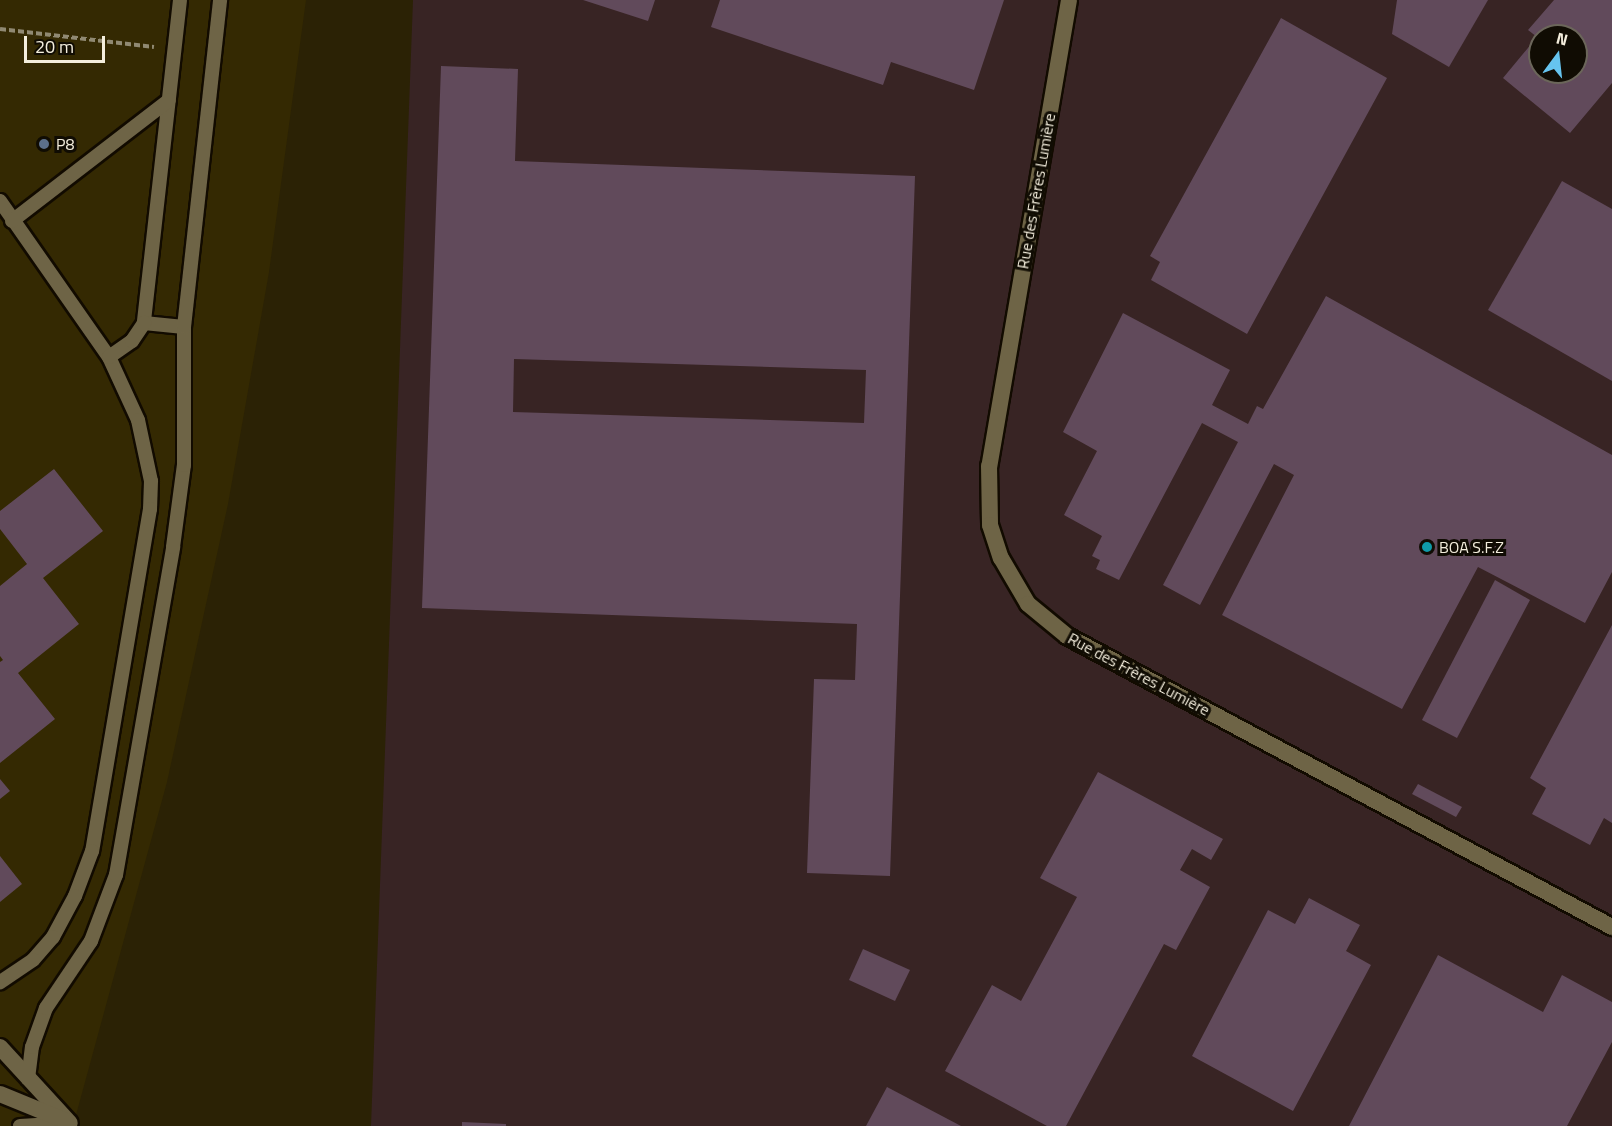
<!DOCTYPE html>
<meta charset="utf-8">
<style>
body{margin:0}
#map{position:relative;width:1612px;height:1126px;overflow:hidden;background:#2b2205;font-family:"Titillium Web",sans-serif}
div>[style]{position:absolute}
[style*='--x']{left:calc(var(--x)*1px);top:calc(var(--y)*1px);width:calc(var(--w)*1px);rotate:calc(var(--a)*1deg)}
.built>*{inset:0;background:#342902}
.industrial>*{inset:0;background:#382424}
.building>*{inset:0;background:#614a5b}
.path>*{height:4px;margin-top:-2px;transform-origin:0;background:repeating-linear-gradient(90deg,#908972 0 6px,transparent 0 9px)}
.roads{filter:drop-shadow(2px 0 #120b00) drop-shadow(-2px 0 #120b00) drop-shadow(0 2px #120b00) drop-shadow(0 -2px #120b00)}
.service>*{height:14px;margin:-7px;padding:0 7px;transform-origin:7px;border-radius:7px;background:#6e6446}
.minor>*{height:16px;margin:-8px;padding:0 8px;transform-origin:8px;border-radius:8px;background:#6e6446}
.tertiary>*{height:16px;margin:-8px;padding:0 8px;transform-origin:8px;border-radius:8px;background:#6e6446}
.dots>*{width:16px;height:16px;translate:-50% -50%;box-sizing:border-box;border:3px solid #100c03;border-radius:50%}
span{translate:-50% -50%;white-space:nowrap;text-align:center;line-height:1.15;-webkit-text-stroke:6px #100c03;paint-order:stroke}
.poi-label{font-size:16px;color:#f4eedd}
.left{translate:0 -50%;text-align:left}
.street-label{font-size:16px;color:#f4eedd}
.north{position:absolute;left:1528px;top:24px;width:60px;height:60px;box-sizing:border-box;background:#100c03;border:2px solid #6b665a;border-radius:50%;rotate:15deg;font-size:16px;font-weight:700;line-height:24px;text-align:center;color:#f4eedd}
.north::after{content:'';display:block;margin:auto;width:21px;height:27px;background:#66c4ef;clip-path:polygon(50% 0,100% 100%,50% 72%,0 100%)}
.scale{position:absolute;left:24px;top:36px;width:81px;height:27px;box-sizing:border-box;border:3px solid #f4eedd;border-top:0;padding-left:8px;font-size:18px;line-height:21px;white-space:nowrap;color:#f4eedd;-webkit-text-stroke:4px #100c03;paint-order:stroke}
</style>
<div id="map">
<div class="built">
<i style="clip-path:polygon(0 0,306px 0,269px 272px,228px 504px,167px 782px,73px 1126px,0 1126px)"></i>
</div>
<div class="industrial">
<i style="clip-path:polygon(evenodd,413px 0,1612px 0,1612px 1126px,371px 1126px,413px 0,1540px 36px,1576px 36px,1576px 72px,1540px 72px,1540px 36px)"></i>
</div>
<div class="building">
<i style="clip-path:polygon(583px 0,655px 0,648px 21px)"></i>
<i style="clip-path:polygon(720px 0,1004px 0,974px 90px,891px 62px,883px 85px,711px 27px)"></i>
<i style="clip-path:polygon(1397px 0,1488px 0,1449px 67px,1392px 34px)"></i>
<i style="clip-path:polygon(evenodd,1554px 0,1612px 0,1612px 83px,1570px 133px,1503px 78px,1537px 37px,1528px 30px,1554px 0,1540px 36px,1576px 36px,1576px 72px,1540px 72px,1540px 36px)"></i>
<i style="clip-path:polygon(1281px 18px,1387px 78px,1247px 334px,1151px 280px,1160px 262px,1150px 256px)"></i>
<i style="clip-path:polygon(evenodd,441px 66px,518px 69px,515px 161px,915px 176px,890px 876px,807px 873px,814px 679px,855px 680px,857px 624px,422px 608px,441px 66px,514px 359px,866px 370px,864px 423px,513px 412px,514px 359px)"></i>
<i style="clip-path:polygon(1562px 181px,1612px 209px,1612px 381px,1488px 310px)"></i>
<i style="clip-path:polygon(1326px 296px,1612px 455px,1612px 572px,1585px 623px,1478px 567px,1402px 709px,1222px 615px,1294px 475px,1274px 464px,1200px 605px,1163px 585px,1238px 442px,1202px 423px,1119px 580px,1096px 569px,1100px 560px,1092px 556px,1102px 536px,1064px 515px,1097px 451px,1063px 432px,1123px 313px,1230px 370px,1212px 405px,1248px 424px,1257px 406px,1263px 409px)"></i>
<i style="clip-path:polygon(54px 469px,103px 531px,43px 578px,79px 624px,18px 673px,55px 719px,0 763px,0 662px,3px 660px,0 656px,0 586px,27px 564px,0 529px,0 511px)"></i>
<i style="clip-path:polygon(1495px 580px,1530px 600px,1457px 738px,1422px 720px)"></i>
<i style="clip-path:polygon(1612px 625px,1612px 823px,1604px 818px,1590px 845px,1532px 814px,1546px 788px,1530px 778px)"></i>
<i style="clip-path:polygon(1098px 772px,1223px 839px,1211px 860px,1192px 849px,1180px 870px,1210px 887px,1176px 950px,1164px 944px,1066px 1126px,1047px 1126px,945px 1071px,992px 985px,1021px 1001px,1077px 897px,1040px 878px)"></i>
<i style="clip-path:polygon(0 779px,10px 791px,0 799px)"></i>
<i style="clip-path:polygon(1418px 784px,1462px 807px,1456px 817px,1412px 794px)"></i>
<i style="clip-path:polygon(0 856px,22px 884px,0 902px)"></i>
<i style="clip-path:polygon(1309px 898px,1360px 925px,1346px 951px,1371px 965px,1293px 1111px,1192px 1056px,1268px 910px,1295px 924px)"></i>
<i style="clip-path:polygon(863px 949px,910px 970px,895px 1001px,849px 980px)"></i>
<i style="clip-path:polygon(1438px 955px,1543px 1012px,1562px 975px,1612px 1002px,1612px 1042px,1567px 1126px,1349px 1126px)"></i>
<i style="clip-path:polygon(887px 1087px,961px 1126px,866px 1126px)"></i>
<i style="clip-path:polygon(462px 1122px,506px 1124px,506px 1126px,462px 1126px)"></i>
</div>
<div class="path">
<i style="--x:0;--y:29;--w:155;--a:6.7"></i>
</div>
<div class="roads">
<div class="service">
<i style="--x:180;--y:0;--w:325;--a:96.4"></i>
<i style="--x:144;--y:323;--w:40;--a:5.7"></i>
<i style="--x:0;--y:201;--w:190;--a:55.1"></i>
<i style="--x:109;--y:357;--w:69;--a:65.3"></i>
<i style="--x:138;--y:420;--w:62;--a:78"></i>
<i style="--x:151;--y:481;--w:28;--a:92"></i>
<i style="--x:150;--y:509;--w:347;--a:99.6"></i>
<i style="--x:92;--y:851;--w:48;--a:110.7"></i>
<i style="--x:75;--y:896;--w:47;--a:118.2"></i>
<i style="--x:53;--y:937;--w:30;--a:131"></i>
<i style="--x:33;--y:960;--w:40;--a:146"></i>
<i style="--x:12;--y:221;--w:198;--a:-37.6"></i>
<i style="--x:109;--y:357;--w:28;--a:-35"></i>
<i style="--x:132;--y:341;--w:22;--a:-56"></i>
<i style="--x:28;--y:1079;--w:32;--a:-83"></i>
<i style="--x:32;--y:1047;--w:41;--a:-70.3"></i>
<i style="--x:46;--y:1008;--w:81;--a:-56.1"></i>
<i style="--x:91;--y:941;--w:71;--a:-69.3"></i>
<i style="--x:116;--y:875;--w:333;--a:-80.1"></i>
<i style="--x:173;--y:547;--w:83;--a:-82.4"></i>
<i style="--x:184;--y:465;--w:138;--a:-90"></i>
<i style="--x:184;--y:327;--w:329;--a:-83.7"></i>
<i style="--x:20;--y:1126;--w:49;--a:-3.5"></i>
</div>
<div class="minor">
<i style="--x:1069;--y:0;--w:473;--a:99.7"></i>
<i style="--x:989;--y:466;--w:59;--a:89"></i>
<i style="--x:990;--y:525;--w:35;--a:72"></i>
<i style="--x:1001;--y:558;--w:53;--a:59.6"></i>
<i style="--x:1028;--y:604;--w:50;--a:39.4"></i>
<i style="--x:1067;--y:636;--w:618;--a:28.1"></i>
</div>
<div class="tertiary">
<i style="--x:0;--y:1047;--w:103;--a:47.4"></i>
<i style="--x:0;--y:1094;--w:71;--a:22.2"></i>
</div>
</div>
<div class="dots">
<i style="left:44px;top:144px;background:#5c6f8a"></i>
<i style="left:1427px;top:547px;background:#0f9aa8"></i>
</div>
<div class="poi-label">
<span class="left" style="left:56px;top:144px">P8</span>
<span class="left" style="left:1439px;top:547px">BOA S.F.Z</span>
</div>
<div class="street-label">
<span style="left:1036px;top:191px;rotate:-80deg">Rue des Frères Lumière</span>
<span style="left:1139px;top:674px;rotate:28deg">Rue des Frères Lumière</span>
</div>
<div class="north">N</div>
<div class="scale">20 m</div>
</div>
